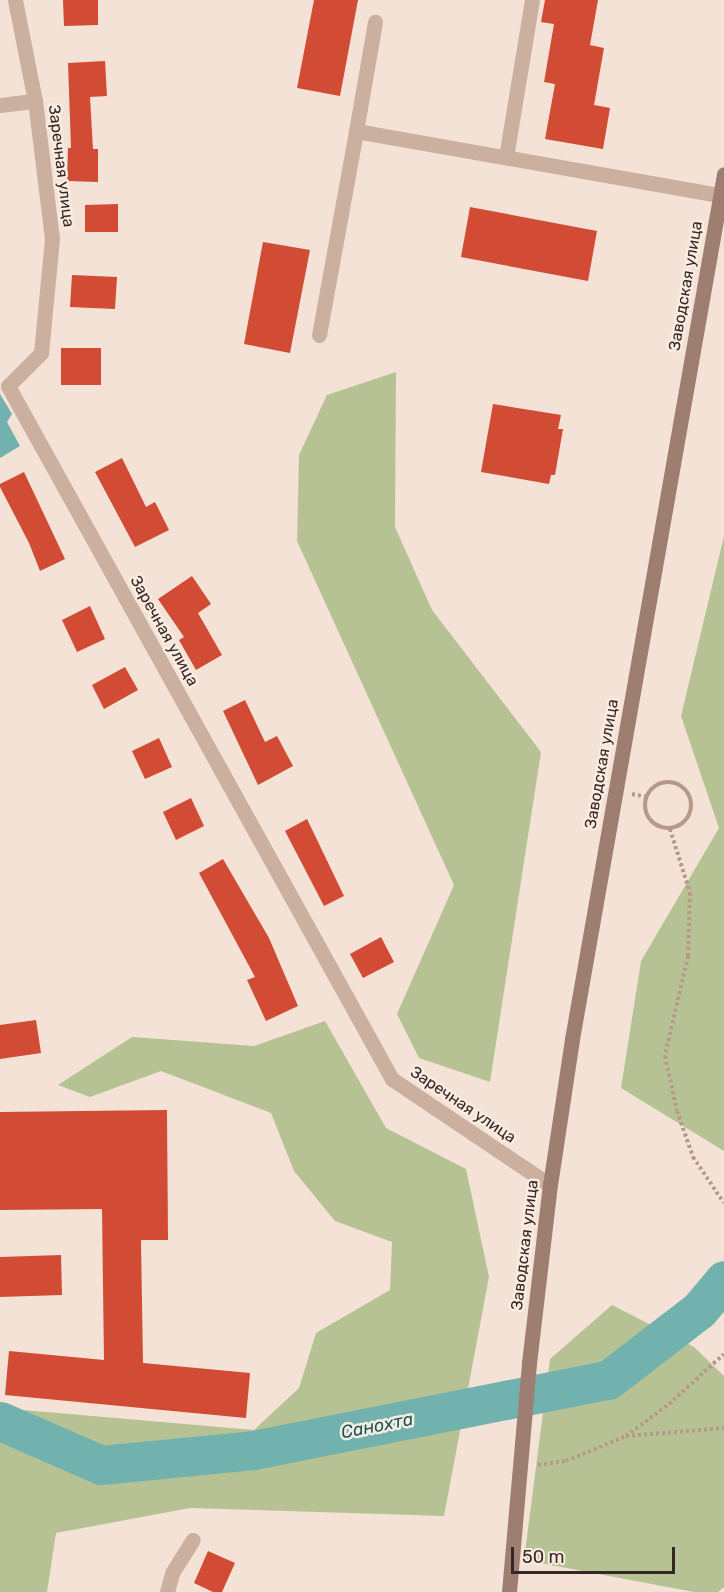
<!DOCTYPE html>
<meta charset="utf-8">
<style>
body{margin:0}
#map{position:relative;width:724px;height:1592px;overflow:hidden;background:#f3e2d5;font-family:Rubik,sans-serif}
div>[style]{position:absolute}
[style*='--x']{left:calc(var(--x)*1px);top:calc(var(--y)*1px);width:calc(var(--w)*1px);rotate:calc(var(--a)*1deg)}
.green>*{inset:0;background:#b7c294}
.water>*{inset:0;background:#71b2ae}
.river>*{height:39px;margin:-19.5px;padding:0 19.5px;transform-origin:19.5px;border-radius:19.5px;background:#71b2ae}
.building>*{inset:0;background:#d14b35}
.path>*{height:4px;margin-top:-2px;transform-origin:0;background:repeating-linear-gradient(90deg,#b7998a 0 3px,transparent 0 6px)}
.path>.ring{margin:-2px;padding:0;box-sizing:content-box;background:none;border:4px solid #b7998a;border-radius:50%}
.minor>*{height:15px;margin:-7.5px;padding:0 7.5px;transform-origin:7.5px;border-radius:7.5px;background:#cbb0a0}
.secondary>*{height:15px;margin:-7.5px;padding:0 7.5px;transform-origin:7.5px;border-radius:7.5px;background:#9f7e72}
span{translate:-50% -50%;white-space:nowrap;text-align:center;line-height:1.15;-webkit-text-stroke:5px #faece1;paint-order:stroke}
.street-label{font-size:16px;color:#342724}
.water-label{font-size:18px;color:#175956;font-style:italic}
.scale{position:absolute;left:511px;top:1547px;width:164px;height:27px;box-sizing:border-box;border:3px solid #342724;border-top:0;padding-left:8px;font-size:18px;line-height:21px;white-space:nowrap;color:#342724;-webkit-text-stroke:4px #faece1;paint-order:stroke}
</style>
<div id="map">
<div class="green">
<i style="clip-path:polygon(396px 372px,395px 527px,432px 610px,541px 752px,490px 1082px,419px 1058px,397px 1014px,454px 885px,297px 541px,299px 455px,327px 395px)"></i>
<i style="clip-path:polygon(724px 536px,724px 1151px,621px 1088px,641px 961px,719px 828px,681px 716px)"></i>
<i style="clip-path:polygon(325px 1021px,386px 1128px,466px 1169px,489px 1277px,444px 1516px,190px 1508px,56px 1533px,47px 1592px,0 1592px,0 1408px,254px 1430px,299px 1388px,316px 1333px,390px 1290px,392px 1242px,335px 1221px,294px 1171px,271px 1113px,161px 1071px,90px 1097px,58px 1085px,132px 1037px,254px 1046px)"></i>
<i style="clip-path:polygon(612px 1305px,694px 1347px,724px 1376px,724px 1587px,718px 1592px,694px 1592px,524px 1560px,550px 1359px)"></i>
</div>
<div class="water">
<i style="clip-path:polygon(0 394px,12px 414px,7px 422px,20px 446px,0 458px)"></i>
<i style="clip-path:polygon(724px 1271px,724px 1290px,699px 1310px)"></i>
</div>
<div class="river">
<i style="--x:0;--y:1421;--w:110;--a:23.5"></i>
<i style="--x:101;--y:1465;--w:153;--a:-5.6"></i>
<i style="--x:253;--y:1450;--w:362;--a:-11.2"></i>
<i style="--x:608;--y:1380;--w:115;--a:-37.6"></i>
<i style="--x:699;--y:1310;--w:39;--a:-50"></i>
</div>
<div class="building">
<i style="clip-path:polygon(63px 0,98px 0,98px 25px,64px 26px)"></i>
<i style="clip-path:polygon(314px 0,358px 0,340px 96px,297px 88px)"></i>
<i style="clip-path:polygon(545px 0,598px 0,590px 45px,604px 48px,594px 105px,610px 108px,603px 149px,545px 139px,555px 84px,544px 82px,554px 24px,541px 22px)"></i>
<i style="clip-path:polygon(105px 61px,107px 96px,90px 97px,93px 149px,98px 149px,98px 182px,67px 181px,68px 148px,71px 148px,68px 63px)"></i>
<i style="clip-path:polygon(118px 204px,118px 232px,85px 232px,85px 205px)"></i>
<i style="clip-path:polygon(470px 207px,597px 231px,588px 281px,461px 257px)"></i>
<i style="clip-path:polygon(263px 242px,310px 250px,290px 353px,244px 344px)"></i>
<i style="clip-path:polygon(72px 275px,117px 277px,115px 309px,70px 307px)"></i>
<i style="clip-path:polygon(61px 348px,101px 348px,101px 385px,61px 385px)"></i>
<i style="clip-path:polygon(493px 404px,561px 415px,558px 429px,563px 429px,555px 475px,551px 475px,549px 484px,481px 472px)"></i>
<i style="clip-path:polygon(122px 458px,146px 507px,155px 502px,169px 530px,135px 547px,95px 472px)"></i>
<i style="clip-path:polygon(24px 472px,65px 559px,40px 571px,29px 543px,0 487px,0 484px)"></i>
<i style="clip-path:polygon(192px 576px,211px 604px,198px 613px,222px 655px,196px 670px,179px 640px,184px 637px,158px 599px)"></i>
<i style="clip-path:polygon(90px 606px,105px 639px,77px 652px,62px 620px)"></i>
<i style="clip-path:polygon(125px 667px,138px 690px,104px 709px,92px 685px)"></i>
<i style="clip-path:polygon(245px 700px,265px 742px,277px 736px,293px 766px,258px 785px,223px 711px)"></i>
<i style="clip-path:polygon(159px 738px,172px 767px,145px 779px,132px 751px)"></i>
<i style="clip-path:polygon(191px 798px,204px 826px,176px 840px,163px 812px)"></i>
<i style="clip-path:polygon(307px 819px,344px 896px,324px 906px,285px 831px)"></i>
<i style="clip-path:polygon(223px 859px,269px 938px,298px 1006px,266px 1021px,247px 980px,255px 977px,199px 873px)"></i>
<i style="clip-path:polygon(381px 937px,394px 962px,363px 978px,350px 954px)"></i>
<i style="clip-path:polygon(36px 1020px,41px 1053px,0 1059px,0 1025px)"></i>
<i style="clip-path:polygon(167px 1110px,168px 1240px,141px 1240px,143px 1363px,250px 1373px,246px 1418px,5px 1395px,9px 1351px,104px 1360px,102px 1209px,0 1210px,0 1112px)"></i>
<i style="clip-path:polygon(61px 1255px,62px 1295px,0 1297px,0 1257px)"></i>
<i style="clip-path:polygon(208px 1551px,235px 1563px,222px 1592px,213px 1592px,194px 1583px)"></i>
</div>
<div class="path">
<i class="ring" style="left:645px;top:782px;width:42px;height:42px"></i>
<i style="--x:632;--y:794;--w:14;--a:12"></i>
<i style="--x:670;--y:829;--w:67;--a:72.6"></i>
<i style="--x:690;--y:893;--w:63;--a:91.8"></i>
<i style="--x:688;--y:956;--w:103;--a:103"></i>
<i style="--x:665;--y:1056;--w:56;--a:77.7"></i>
<i style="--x:677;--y:1111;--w:49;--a:70.8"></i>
<i style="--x:693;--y:1157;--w:55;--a:56"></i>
<i style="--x:626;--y:1436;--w:98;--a:-4.7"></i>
<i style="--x:538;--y:1465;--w:28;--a:-8"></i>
<i style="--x:566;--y:1461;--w:65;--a:-22.6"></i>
<i style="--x:626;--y:1436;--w:54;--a:-36.7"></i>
<i style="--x:669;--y:1404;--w:74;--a:-42.3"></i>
</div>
<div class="minor">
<i style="--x:0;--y:105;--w:35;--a:-7"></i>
<i style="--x:356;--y:131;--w:111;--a:-80.1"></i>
<i style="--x:506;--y:157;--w:159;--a:-80.6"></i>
<i style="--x:319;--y:335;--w:207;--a:-79.7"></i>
<i style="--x:356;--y:131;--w:370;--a:10"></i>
<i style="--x:8;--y:386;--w:792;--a:61.01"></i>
<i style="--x:392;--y:1079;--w:190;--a:33.9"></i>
<i style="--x:8;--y:386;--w:47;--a:-45"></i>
<i style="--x:41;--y:353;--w:115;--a:-84.5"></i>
<i style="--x:52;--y:239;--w:139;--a:-97"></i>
<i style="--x:35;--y:101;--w:103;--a:-101.2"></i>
<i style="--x:167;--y:1592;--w:20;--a:-75"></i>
<i style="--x:172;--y:1573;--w:39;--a:-58"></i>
</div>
<div class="secondary">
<i style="--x:509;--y:1592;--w:230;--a:-85"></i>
<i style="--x:529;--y:1363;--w:179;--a:-83.3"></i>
<i style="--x:550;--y:1185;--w:148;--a:-81.4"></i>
<i style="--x:572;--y:1039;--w:878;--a:-80.03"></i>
</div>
<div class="street-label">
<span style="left:61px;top:166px;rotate:83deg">Заречная улица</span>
<span style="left:686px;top:286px;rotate:-80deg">Заводская улица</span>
<span style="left:164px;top:631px;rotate:61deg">Заречная улица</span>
<span style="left:602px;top:764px;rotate:-80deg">Заводская улица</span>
<span style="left:463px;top:1105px;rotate:34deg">Заречная улица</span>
<span style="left:525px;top:1245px;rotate:-83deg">Заводская улица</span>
</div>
<div class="water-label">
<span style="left:377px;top:1426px;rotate:-11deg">Санохта</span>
</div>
<div class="scale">50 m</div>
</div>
